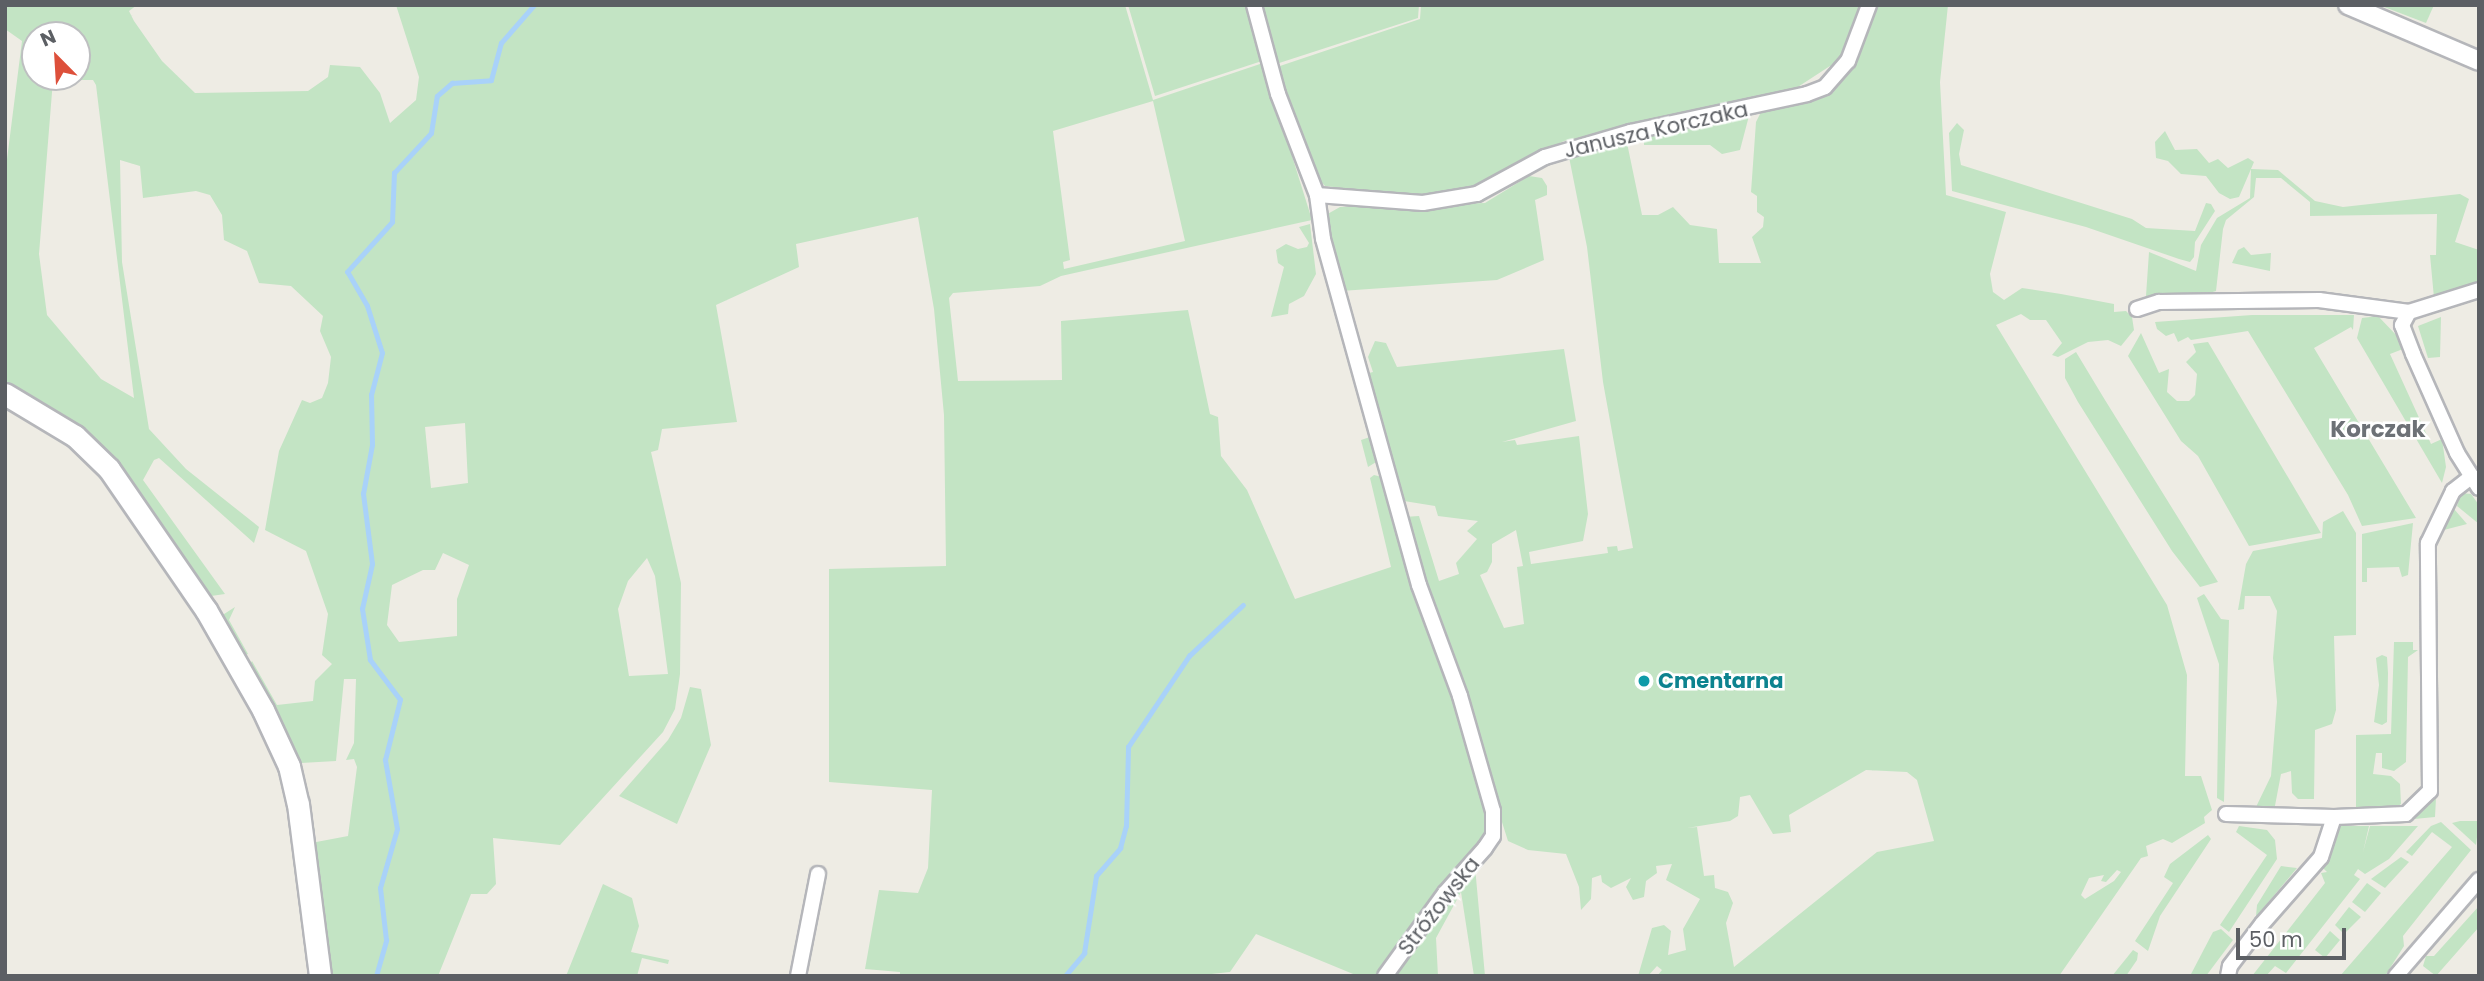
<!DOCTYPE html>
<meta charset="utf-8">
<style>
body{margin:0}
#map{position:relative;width:2484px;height:981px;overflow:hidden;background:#eeece4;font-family:Poppins,sans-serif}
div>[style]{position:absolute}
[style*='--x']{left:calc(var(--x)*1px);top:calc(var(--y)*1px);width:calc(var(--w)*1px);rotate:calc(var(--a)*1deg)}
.green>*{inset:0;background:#c3e4c4}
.stream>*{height:4.5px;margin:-2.25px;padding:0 2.25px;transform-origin:2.25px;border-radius:2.25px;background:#a9d2f9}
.roads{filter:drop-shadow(2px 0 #b5b6ba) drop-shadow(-2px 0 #b5b6ba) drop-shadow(0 2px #b5b6ba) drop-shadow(0 -2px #b5b6ba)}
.minor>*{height:14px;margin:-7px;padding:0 7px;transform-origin:7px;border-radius:7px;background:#fff}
.tertiary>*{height:18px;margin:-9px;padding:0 9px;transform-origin:9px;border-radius:9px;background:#fff}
.secondary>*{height:21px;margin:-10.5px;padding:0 10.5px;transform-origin:10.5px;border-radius:10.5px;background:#fff}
.dots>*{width:19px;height:19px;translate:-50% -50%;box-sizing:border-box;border:4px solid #fff;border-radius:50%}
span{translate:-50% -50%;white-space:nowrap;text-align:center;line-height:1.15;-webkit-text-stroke:5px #fff;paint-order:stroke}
.street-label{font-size:21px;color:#5c5f64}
.culture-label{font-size:21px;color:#0d838f;font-weight:700}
.left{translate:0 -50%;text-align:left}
.neighbourhood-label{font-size:23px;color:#6d7176;font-weight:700}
.frame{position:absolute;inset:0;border:7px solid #5c5f64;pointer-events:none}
.north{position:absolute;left:21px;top:21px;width:70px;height:70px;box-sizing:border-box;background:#fff;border:2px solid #bebfc1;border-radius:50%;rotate:336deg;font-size:19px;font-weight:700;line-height:28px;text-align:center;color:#5c5f64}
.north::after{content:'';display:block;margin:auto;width:24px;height:32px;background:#dd503b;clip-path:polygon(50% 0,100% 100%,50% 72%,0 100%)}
.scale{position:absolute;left:2236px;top:928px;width:110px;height:32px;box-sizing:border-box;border:4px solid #5c5f64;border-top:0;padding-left:9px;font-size:21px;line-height:24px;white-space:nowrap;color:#5c5f64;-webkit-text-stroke:5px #fff;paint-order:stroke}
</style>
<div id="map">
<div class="green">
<i style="clip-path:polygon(evenodd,5px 5px,137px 5px,129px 11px,134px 21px,162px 61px,195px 93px,308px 91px,328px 77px,330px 65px,360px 67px,380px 93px,390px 123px,416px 100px,419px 77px,396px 5px,1125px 5px,1153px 100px,1263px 63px,1312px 220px,1061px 276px,1040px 286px,953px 293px,949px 298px,958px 381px,1062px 380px,1061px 321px,1188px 310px,1210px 414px,1218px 417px,1221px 456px,1247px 490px,1295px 599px,1391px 567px,1370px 478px,1374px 475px,1386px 478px,1404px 517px,1419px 516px,1439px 581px,1459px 574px,1456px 563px,1477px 539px,1467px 531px,1478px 521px,1438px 516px,1435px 506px,1404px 501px,1365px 374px,1373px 372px,1368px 357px,1375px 341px,1386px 343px,1397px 367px,1564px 349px,1576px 421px,1502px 442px,1515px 440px,1517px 445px,1579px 436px,1588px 514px,1583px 541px,1529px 552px,1531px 564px,1608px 553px,1607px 547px,1617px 546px,1618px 551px,1633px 548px,1603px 382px,1587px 247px,1569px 157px,1627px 143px,1642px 215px,1658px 215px,1673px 207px,1690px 225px,1717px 229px,1719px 263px,1761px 263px,1752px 237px,1763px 227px,1764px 217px,1757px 212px,1757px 196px,1751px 192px,1756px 122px,1761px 112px,1809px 103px,1840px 82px,1850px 69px,1874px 5px,1948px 5px,1940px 82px,1946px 195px,2006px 212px,1990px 274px,1993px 292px,2004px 300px,2022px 288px,2061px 294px,2114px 304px,2114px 312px,2126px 311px,2132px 317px,2134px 330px,2121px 346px,2108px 340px,2088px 342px,2058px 357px,2052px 355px,2062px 343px,2046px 320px,2030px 320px,2021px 314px,1996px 325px,2167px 605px,2187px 675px,2185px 776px,2201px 776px,2212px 810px,2204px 817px,2205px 823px,2172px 843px,2163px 839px,2146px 846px,2148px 856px,2141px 858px,2059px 976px,1657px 976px,1662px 970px,1657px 966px,1648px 976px,1638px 976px,1652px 928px,1664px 925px,1671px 931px,1668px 955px,1686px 950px,1683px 929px,1700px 899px,1666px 880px,1672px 864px,1656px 866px,1657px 873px,1646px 881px,1644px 897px,1633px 900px,1626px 887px,1631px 878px,1611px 888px,1602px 882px,1601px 875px,1592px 878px,1591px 899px,1581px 910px,1579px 887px,1566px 854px,1528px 850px,1508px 841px,1476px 740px,1491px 838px,1436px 893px,1378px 976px,1358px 976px,1256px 934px,1230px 972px,1193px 976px,900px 976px,900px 972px,865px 969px,879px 890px,918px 893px,928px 868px,932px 790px,829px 782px,829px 569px,946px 566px,944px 415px,934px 309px,918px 217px,796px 244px,799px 267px,716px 305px,737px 422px,662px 429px,658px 450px,651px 452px,681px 583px,680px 674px,675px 709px,663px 732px,560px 845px,493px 838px,496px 884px,487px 894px,471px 894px,438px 976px,328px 976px,311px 843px,348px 836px,357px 767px,354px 759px,346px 760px,354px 743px,356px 679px,344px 679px,336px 761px,301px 763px,315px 832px,310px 832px,247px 668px,252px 661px,277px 705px,313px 701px,315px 681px,332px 664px,322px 655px,328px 614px,306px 551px,265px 530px,279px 451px,302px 400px,310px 403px,322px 398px,328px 383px,331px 357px,320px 331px,323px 316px,291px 286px,259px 283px,247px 251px,224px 240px,222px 215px,210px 195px,196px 191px,143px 198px,140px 166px,120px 160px,122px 262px,149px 429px,186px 469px,259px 527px,254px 543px,159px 458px,154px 460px,143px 480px,225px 594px,211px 596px,115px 463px,65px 417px,5px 384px,5px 175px,22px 41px,5px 29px,5px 5px,35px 35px,77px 35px,77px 77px,35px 77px,35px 35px,5px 5px,53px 80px,93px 80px,96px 85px,134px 398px,101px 379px,47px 315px,39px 254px,53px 80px,5px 5px,1153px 101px,1185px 241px,1064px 269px,1063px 262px,1070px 260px,1053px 131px,1153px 101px,5px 5px,465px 423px,468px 483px,431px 488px,425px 427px,465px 423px,5px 5px,1516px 530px,1523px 566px,1517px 567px,1524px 624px,1504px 628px,1480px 575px,1487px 572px,1492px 562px,1492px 544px,1516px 530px,5px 5px,443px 553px,469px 565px,457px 599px,457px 636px,399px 642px,387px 625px,392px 585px,423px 570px,435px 570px,443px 553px,5px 5px,647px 558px,655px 576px,668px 674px,629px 676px,618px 609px,628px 581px,647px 558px,5px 5px,1866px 770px,1907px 772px,1917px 780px,1934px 841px,1877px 852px,1734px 967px,1726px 923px,1733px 903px,1728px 892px,1715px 888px,1714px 875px,1704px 876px,1697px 827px,1687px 828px,1730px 821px,1738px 816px,1740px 797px,1750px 795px,1773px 834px,1791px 832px,1789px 815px,1866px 770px,5px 5px,2117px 870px,2121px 872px,2114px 881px,2085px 899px,2081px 895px,2089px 878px,2104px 875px,2101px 881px,2106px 882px,2117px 870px)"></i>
<i style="clip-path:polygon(1128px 5px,1247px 5px,1262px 61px,1155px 96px)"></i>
<i style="clip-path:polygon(1257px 5px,1419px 5px,1418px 18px,1273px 65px)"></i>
<i style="clip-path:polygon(1421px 5px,1864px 5px,1836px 68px,1830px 66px,1787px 94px,1564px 141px,1460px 192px,1400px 195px,1325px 186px,1312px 172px,1274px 68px,1420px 19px)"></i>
<i style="clip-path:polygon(2379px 5px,2434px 5px,2426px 23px)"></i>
<i style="clip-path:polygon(1750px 112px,1740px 150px,1722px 154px,1710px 145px,1644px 145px,1644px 136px)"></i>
<i style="clip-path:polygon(1957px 123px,1964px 130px,1959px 154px,1961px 165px,2132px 219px,2146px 228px,2195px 231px,2206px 203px,2211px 204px,2215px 211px,2195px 242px,2194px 257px,2190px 262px,2179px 259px,2086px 227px,1952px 191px,1949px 133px)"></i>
<i style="clip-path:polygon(2165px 131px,2175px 150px,2197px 149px,2209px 163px,2218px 159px,2228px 168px,2248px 158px,2254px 162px,2239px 197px,2230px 199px,2219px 193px,2206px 176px,2181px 174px,2168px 161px,2156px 158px,2155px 142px)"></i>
<i style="clip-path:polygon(2251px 169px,2278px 170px,2315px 201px,2343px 207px,2460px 194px,2469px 199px,2455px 242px,2479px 250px,2479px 283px,2434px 298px,2430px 255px,2436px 255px,2437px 214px,2310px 216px,2310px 202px,2281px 178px,2256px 178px,2254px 197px,2226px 220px,2223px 229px,2216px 291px,2192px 298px,2146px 296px,2149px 252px,2196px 271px,2201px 245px,2217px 218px,2250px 198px)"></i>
<i style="clip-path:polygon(1529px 176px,1542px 178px,1547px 186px,1547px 195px,1535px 200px,1544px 260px,1497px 280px,1341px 291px,1324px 216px,1340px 207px,1485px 203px)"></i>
<i style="clip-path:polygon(1310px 224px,1316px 274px,1304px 296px,1289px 304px,1288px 314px,1271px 317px,1284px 267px,1278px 263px,1276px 250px,1286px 244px,1298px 249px,1307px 247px,1309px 243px,1299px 227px)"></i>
<i style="clip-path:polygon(2244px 247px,2251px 255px,2271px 253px,2270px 271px,2232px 263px,2238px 250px)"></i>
<i style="clip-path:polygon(2252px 315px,2354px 315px,2353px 330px,2351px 327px,2314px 348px,2416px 518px,2362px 526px,2348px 495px,2248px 331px,2191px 340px,2188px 337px,2178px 342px,2174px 333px,2166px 336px,2157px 329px,2155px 322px)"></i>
<i style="clip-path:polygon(2378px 316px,2398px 337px,2403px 349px,2390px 354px,2431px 444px,2442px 439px,2446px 467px,2442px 483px,2357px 338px,2362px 318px)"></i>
<i style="clip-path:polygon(2441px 317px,2440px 357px,2428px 358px,2418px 326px)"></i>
<i style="clip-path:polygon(2141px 333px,2159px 373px,2169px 369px,2167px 392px,2177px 401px,2189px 401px,2195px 395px,2197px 374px,2186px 362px,2196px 352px,2193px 344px,2208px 342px,2321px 533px,2249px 546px,2198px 456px,2181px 441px,2128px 356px)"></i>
<i style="clip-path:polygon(2076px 352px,2105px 400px,2218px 582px,2200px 587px,2172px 551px,2078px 402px,2065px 378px,2065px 359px)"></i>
<i style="clip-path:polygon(1373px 436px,1381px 459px,1368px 467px,1361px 440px)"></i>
<i style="clip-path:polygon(2461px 493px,2471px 494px,2479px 505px,2479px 524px,2457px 506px)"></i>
<i style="clip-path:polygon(2454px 509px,2467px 524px,2440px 531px,2450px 510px)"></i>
<i style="clip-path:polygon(2343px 511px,2356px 533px,2356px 635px,2334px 636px,2336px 710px,2332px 724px,2315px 730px,2314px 799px,2298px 799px,2292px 793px,2291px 771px,2281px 774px,2274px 811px,2262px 812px,2256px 807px,2271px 776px,2277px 702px,2273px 658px,2277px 611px,2270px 596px,2245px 596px,2244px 609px,2238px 610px,2246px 564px,2253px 551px,2322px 538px,2323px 522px)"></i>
<i style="clip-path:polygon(2413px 523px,2408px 575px,2402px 577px,2399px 567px,2367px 568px,2367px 582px,2362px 582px,2362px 534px)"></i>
<i style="clip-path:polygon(2204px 594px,2221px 619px,2229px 620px,2224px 802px,2217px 798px,2219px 664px,2197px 598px)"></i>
<i style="clip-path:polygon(235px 607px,229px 620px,248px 654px,241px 657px,221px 616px)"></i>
<i style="clip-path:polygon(2394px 642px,2413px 642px,2413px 650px,2418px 650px,2408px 657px,2406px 762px,2394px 771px,2382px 768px,2382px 753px,2376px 753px,2373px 774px,2391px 776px,2400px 784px,2401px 804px,2394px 809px,2356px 812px,2356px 735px,2391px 734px)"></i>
<i style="clip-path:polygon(2382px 655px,2387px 657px,2388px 673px,2387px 722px,2382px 725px,2374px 722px,2379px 685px,2376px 658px)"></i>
<i style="clip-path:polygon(690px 687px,701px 689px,711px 745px,677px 824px,619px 796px,668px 740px,681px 718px)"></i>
<i style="clip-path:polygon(2432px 797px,2436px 798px,2435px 817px,2404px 820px,2423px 809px)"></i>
<i style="clip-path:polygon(2460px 821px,2479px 821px,2476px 845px,2452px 823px)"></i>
<i style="clip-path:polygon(2441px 822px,2471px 850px,2403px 936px,2404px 946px,2385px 976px,2340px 976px,2452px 847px,2432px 832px,2412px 856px,2406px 852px,2431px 826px)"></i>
<i style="clip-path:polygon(2239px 826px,2267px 830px,2275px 840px,2277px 859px,2229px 932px,2220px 925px,2267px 855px,2236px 832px)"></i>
<i style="clip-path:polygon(2338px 826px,2369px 826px,2363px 852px,2370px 826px,2418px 826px,2389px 859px,2365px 874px,2358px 869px,2354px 875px,2360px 879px,2286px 973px,2275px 966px,2266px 976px,2252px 976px,2325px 883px,2321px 873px,2327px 872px,2322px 867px)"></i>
<i style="clip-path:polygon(2208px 835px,2211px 839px,2160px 916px,2148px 951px,2135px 941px,2173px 883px,2164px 877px,2170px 864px)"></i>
<i style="clip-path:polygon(2401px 857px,2409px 862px,2385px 888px,2371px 879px)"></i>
<i style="clip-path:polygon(2281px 866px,2297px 868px,2261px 911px,2255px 927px,2257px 905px)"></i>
<i style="clip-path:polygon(1475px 867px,1485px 976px,1474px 976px,1461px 892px,1436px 938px,1438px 976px,1392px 976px,1421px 930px)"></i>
<i style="clip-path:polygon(2367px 883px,2381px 893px,2365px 912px,2352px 902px)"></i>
<i style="clip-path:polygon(603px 884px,632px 898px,639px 926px,631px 952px,669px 960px,668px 964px,642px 958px,637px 976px,566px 976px)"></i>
<i style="clip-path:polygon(2479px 906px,2479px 927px,2436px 976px,2423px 966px,2426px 956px,2434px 956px)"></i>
<i style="clip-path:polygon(2349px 907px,2361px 917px,2344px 934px,2335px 925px)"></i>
<i style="clip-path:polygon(2221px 929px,2233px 940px,2206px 976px,2190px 976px,2213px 932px)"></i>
<i style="clip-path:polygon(2330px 931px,2340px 940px,2325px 958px,2315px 950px)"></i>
<i style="clip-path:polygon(2133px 950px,2138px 953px,2137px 960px,2126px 976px,2112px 976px)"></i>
</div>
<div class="stream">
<i style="--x:376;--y:976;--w:37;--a:-74"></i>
<i style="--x:386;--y:940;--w:52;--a:-96.6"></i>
<i style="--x:380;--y:888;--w:61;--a:-73.9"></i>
<i style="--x:397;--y:829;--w:70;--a:-99.9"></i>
<i style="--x:385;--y:760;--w:62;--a:-76"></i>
<i style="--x:400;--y:700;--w:50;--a:-126.9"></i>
<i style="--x:370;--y:660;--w:52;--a:-98.9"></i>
<i style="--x:362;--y:609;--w:46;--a:-77.5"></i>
<i style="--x:372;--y:564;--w:71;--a:-97.3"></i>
<i style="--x:363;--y:494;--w:50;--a:-79.6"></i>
<i style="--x:372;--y:445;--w:50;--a:-91.1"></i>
<i style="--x:371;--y:395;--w:43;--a:-75.3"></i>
<i style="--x:382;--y:353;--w:49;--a:-107.7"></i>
<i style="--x:367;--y:306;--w:39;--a:-120"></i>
<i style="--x:347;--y:272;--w:67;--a:-48"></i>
<i style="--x:392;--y:222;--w:49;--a:-87.7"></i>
<i style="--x:394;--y:173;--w:54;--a:-47.2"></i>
<i style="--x:431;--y:133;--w:37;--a:-81"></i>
<i style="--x:437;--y:96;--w:20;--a:-41"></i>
<i style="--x:452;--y:83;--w:39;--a:-4"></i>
<i style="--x:491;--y:80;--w:38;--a:-75"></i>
<i style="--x:501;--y:43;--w:50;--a:-49"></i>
<i style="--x:1065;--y:976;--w:30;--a:-50"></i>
<i style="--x:1084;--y:953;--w:78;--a:-81.1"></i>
<i style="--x:1096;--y:876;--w:37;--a:-49"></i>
<i style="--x:1120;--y:848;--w:23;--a:-75"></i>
<i style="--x:1126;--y:826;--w:79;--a:-88.5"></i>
<i style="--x:1128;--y:747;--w:110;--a:-56.2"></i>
<i style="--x:1189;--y:656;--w:74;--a:-43.4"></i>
</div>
<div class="roads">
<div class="minor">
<i style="--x:1254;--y:5;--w:92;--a:74.9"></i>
<i style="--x:1278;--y:94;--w:108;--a:68.9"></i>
<i style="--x:1317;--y:195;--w:44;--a:82.2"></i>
<i style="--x:1323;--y:239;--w:359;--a:74.5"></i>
<i style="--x:1419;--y:585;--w:118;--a:69.7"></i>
<i style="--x:1460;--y:696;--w:120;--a:74"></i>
<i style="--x:1493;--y:811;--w:25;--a:90"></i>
<i style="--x:1493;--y:836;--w:14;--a:124"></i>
<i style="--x:1485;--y:848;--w:60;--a:131.6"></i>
<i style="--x:1445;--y:893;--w:102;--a:125.9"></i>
<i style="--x:1317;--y:195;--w:106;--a:4.3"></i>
<i style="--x:1423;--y:203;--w:55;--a:-9.5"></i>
<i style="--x:1477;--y:194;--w:77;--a:-28.6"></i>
<i style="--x:1545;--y:157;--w:89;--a:-16.4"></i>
<i style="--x:1630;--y:132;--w:181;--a:-12.1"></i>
<i style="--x:1807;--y:94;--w:19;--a:-21"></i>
<i style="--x:1825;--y:87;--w:35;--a:-49"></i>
<i style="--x:1848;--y:61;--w:60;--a:-69.4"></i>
<i style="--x:2137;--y:309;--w:23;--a:-18"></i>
<i style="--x:2159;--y:302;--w:160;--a:-0.7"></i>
<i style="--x:2319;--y:300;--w:91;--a:7.6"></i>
<i style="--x:2409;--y:312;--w:73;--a:-17.4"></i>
<i style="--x:2409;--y:312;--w:15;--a:118"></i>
<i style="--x:2402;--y:325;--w:31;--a:69"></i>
<i style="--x:2413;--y:354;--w:108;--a:66"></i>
<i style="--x:2457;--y:453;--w:41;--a:57.8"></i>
<i style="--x:2226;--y:814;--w:108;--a:1.6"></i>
<i style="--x:2334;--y:817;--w:72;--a:-2.4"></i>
<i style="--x:2406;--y:814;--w:33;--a:-44"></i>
<i style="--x:2430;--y:791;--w:248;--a:-90.5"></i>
<i style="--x:2428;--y:543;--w:58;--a:-64.3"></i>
<i style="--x:2453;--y:491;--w:24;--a:-38"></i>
<i style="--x:798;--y:976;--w:104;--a:-78.9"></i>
<i style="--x:2228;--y:976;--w:10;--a:-79"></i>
<i style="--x:2230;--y:966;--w:53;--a:-52.7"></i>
<i style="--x:2262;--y:924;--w:89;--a:-48.6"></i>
<i style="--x:2321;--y:857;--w:42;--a:-72"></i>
<i style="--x:2396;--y:976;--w:127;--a:-49.2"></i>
</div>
<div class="tertiary">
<i style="--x:2348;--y:5;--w:142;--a:23.1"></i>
</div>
<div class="secondary">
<i style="--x:5;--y:394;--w:82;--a:31"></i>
<i style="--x:75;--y:436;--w:47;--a:44.1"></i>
<i style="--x:109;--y:469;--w:171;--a:55.5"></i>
<i style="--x:206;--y:610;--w:115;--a:60.3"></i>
<i style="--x:263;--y:710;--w:62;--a:65.1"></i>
<i style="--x:289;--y:766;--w:39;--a:77"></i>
<i style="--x:298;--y:804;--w:173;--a:82.7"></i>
</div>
</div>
<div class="dots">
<i style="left:1644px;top:681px;background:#0f9aa8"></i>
</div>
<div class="street-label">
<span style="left:1656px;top:130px;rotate:-13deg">Janusza Korczaka</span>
<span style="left:1439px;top:906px;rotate:-52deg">Stróżowska</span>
</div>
<div class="culture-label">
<span class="left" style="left:1658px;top:681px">Cmentarna</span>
</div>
<div class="neighbourhood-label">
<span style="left:2378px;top:429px">Korczak</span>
</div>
<div class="frame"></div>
<div class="north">N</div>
<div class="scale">50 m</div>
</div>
